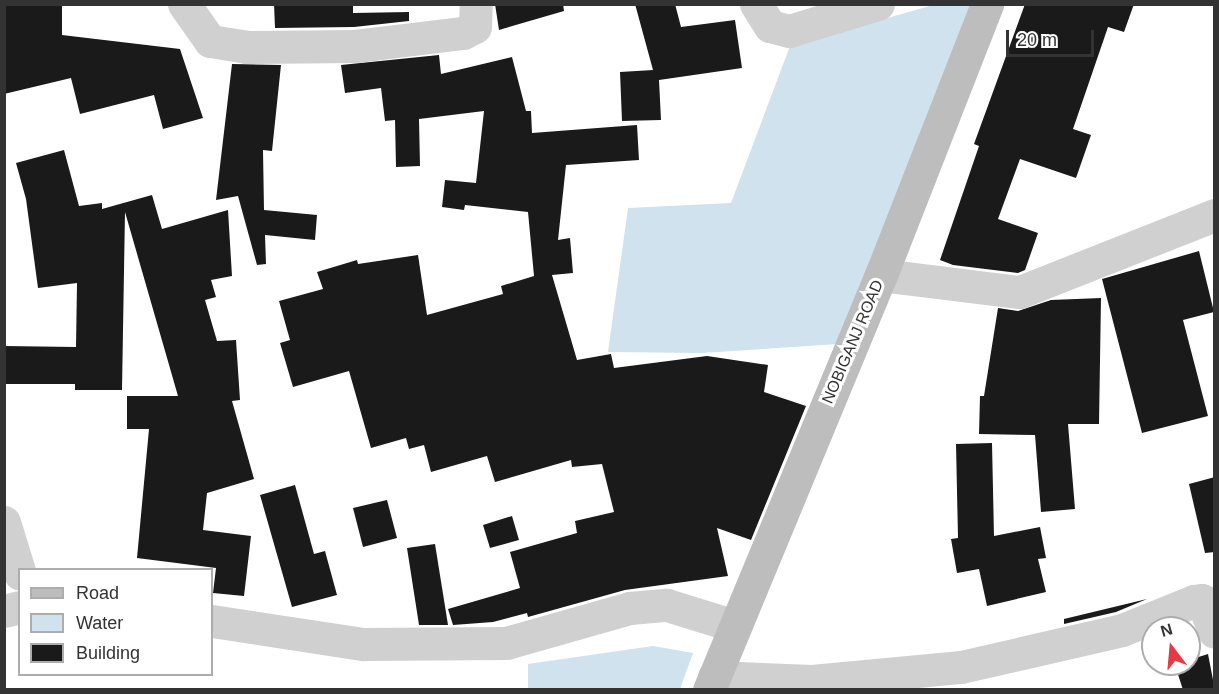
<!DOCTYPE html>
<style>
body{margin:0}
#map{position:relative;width:1219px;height:694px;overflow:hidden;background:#fff;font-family:Helvetica,sans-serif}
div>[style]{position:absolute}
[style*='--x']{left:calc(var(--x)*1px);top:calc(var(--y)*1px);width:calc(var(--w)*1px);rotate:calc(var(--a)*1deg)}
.water>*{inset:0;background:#cfe2ee}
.building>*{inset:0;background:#1a1a1a}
.minor>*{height:33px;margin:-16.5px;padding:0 16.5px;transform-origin:16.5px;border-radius:16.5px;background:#d0d0d0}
.secondary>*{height:33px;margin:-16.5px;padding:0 16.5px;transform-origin:16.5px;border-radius:16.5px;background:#bdbdbd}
span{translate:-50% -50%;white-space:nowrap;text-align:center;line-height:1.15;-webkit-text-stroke:6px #fff;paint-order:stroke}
.street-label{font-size:16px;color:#333}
.frame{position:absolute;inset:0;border:6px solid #333;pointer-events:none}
.legend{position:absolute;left:18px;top:568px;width:195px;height:108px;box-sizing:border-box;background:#fff;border:2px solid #adadad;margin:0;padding:8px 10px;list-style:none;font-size:18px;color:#333}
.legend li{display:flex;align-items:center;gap:12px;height:30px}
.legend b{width:30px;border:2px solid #adadad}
.north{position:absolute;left:1141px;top:616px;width:60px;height:60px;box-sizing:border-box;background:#fff;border:2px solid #adadad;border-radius:50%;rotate:344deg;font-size:16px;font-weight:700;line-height:24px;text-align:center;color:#333}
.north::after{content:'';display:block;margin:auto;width:21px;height:27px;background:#e63946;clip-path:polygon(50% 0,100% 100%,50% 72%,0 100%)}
.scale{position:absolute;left:1006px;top:30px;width:88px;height:27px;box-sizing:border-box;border:3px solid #333;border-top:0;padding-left:8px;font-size:18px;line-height:21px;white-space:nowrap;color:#333;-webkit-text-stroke:4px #fff;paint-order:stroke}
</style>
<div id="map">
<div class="water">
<i style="clip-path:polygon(933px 5px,980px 5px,838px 344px,702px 353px,608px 352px,628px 208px,731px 203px,790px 46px)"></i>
<i style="clip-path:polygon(653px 646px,693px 653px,680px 689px,528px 689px,528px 664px)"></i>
</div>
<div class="building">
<i style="clip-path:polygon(4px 4px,62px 4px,62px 35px,180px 49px,203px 118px,163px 129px,154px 95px,80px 114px,71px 78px,4px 94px)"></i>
<i style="clip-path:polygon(274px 4px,353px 4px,353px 13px,409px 12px,409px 21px,354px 27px,275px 28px)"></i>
<i style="clip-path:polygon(495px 4px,563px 4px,564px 11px,499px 30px)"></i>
<i style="clip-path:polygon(635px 4px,675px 4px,681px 27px,735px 20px,742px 68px,659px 80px,661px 120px,622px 121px,620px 72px,653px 70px)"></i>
<i style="clip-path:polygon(1025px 4px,1134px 4px,1124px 32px,1108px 27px,1073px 129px,1091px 135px,1076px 178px,1020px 159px,998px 219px,1038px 233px,1025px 270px,1018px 273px,953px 265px,940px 260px,979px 146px,974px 144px)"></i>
<i style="clip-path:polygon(439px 55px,441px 74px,512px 57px,526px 111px,531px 111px,532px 133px,637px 125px,639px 160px,566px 165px,558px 240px,570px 238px,573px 273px,552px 275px,577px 360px,611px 354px,614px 368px,707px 356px,768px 365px,764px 392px,806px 406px,751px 540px,717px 528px,728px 576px,625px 590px,528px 617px,527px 613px,493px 622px,453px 625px,448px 609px,520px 588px,510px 552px,577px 533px,575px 521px,614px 512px,602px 464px,572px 467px,571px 460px,495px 482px,487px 456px,431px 472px,424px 445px,409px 449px,406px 438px,371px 448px,349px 371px,293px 387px,280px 343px,290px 340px,279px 301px,323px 289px,317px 272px,357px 260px,358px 264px,418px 255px,427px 315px,503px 294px,501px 286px,534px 276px,528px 212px,465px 205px,464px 210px,442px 207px,445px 180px,476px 183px,484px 111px,419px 119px,420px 166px,396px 167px,395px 120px,385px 121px,381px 88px,345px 93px,341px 65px)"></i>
<i style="clip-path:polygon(232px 64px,281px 65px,272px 151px,263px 150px,264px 210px,317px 215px,315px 240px,265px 235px,266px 264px,257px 265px,238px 196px,216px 200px)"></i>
<i style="clip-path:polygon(64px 150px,79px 206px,102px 203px,102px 209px,152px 195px,162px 229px,228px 210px,232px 276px,211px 280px,216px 297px,205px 300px,217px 341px,236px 340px,240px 400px,232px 401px,254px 479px,207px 493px,203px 530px,251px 536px,244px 596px,213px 593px,216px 568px,137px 558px,149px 429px,127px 429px,127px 396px,178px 396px,125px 212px,122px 390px,75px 390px,75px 384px,4px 384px,4px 346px,76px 347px,77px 283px,38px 288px,26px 199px,16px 163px)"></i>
<i style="clip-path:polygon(1199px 251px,1214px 312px,1183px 320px,1208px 416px,1142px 433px,1102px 279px)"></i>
<i style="clip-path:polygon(1101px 298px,1099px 424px,1068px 424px,1075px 509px,1041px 512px,1035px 435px,979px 434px,980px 396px,984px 396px,998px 308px,1018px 311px,1051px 300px)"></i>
<i style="clip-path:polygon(992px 443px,994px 536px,1040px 527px,1046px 558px,1038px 559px,1046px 592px,987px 606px,979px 569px,957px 573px,951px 539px,958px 538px,956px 444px)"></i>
<i style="clip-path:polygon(1215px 477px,1215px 552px,1205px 553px,1189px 484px)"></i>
<i style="clip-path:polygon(295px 485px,314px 554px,325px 551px,337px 595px,292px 607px,260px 495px)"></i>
<i style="clip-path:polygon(387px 500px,397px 538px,363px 547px,353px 508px)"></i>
<i style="clip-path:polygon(512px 516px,519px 540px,490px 548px,483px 525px)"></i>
<i style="clip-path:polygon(435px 544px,448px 625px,419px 625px,407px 548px)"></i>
<i style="clip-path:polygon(1147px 599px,1116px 612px,1064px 624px,1064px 619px)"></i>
<i style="clip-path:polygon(1208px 654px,1215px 690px,1183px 690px,1175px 665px,1189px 664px,1189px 660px)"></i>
</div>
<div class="minor">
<i style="--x:184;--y:4;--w:45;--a:54.9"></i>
<i style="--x:210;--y:41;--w:36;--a:9"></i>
<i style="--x:246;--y:47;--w:109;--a:-0.5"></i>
<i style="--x:355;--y:46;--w:109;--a:-6.9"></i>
<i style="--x:463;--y:33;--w:13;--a:-27"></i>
<i style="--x:475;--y:27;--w:23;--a:-88"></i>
<i style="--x:756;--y:4;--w:26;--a:58"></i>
<i style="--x:770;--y:26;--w:20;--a:15"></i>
<i style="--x:789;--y:31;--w:93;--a:-16.9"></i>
<i style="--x:881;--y:275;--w:140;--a:7"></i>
<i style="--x:1020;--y:292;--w:209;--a:-21.6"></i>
<i style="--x:4;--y:522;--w:54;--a:72.9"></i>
<i style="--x:4;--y:611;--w:16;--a:-14"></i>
<i style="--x:212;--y:621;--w:153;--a:8.7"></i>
<i style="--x:363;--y:644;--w:143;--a:-0.4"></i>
<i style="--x:506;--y:643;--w:129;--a:-15.8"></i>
<i style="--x:630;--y:608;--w:37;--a:-5"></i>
<i style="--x:667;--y:605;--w:71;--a:17.2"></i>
<i style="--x:714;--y:677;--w:98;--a:2.3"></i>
<i style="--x:812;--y:681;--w:150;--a:-5.4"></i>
<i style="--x:961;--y:667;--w:165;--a:-12.9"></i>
<i style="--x:1122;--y:630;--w:78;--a:-21.9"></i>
<i style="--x:1194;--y:601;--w:8;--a:-7"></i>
<i style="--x:1202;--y:600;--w:34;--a:69"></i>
</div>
<div class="secondary">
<i style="--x:709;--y:690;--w:449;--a:-67.5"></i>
<i style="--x:881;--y:275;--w:291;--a:-68.6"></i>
</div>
<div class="street-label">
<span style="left:853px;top:342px;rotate:-67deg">NOBIGANJ ROAD</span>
</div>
<div class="frame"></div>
<ul class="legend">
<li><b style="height:8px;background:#bdbdbd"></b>Road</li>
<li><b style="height:16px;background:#cfe2ee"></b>Water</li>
<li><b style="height:16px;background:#1a1a1a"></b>Building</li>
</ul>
<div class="north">N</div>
<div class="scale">20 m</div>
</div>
